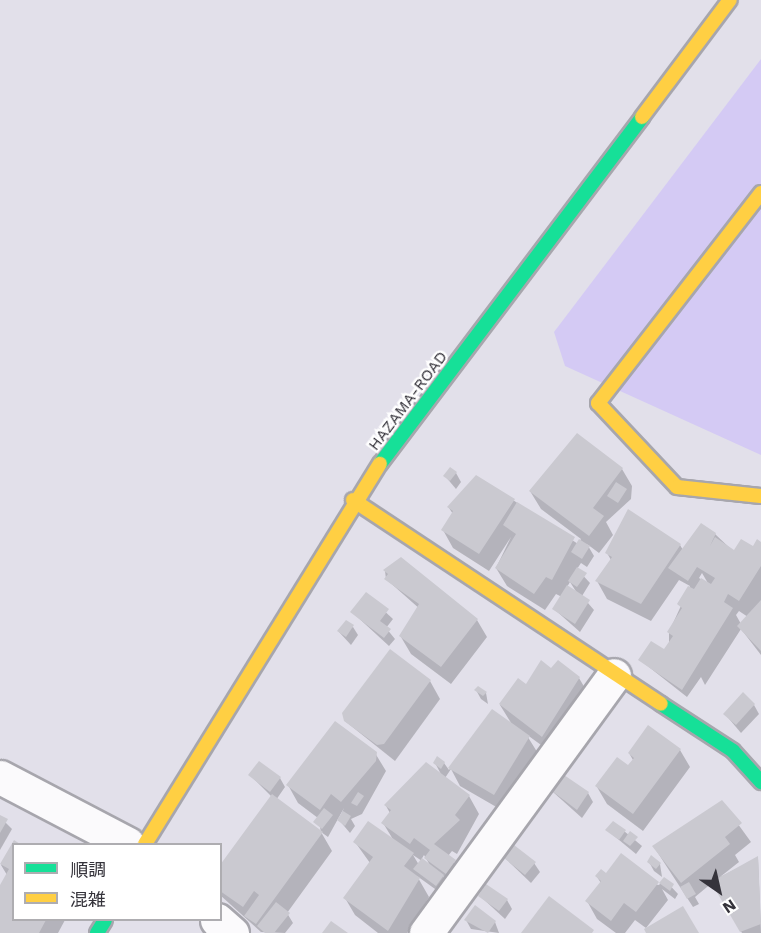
<!DOCTYPE html>
<meta charset="utf-8">
<style>
body{margin:0}
#map{position:relative;width:761px;height:933px;overflow:hidden;background:#e2e0ea;font-family:"Work Sans","Noto Sans JP",sans-serif}
div>[style]{position:absolute}
[style*='--x']{left:calc(var(--x)*1px);top:calc(var(--y)*1px);width:calc(var(--w)*1px);rotate:calc(var(--a)*1deg)}
.green>*{inset:0;background:#d4caf4}
.shadow>*{inset:0;background:#0003}
.building>*{inset:0;background:#cac9d0}
.roads{filter:drop-shadow(2px 0 #a7a6ad) drop-shadow(-2px 0 #a7a6ad) drop-shadow(0 2px #a7a6ad) drop-shadow(0 -2px #a7a6ad)}
.street>*{height:33px;margin:-16.5px;padding:0 16.5px;transform-origin:16.5px;border-radius:16.5px;background:#fbfafc}
.fast>*{height:14px;margin:-7px;padding:0 7px;transform-origin:7px;border-radius:7px;background:#16e098}
.slow>*{height:14px;margin:-7px;padding:0 7px;transform-origin:7px;border-radius:7px;background:#ffcf43}
span{translate:-50% -50%;white-space:nowrap;text-align:center;line-height:1.15;-webkit-text-stroke:5px #fff;paint-order:stroke}
.street-label{font-size:16px;color:#35333b}
.legend{position:absolute;left:12px;top:843px;width:210px;height:78px;box-sizing:border-box;background:#fff;border:2px solid #aeadb1;margin:0;padding:8px 10px;list-style:none;font-size:18px;color:#35333b}
.legend li{display:flex;align-items:center;gap:12px;height:30px}
.legend b{width:30px;border:2px solid #aeadb1}
.north{position:absolute;left:689px;top:861px;width:60px;height:60px;-webkit-text-stroke:4px #fff;paint-order:stroke;rotate:146deg;font-size:16px;font-weight:700;line-height:24px;text-align:center;color:#35333b}
.north::after{content:'';display:block;margin:auto;width:21px;height:27px;background:#35333b;clip-path:polygon(50% 0,100% 100%,50% 72%,0 100%)}
</style>
<div id="map">
<div class="green">
<i style="clip-path:polygon(761px 59px,761px 455px,565px 366px,554px 332px)"></i>
</div>
<div class="shadow">
<i style="clip-path:polygon(evenodd,622px 469px,632px 486px,631px 499px,606px 522px,613px 535px,599px 553px,587px 544px,594px 556px,587px 567px,581px 563px,577px 569px,590px 583px,582px 596px,594px 610px,580px 632px,554px 609px,562px 597px,556px 594px,545px 610px,507px 586px,496px 568px,511px 537px,489px 571px,453px 548px,443px 530px,453px 514px,449px 508px,513px 500px,578px 544px,581px 539px,541px 509px,530px 491px,622px 469px,570px 582px,577px 593px,567px 587px,570px 582px)"></i>
<i style="clip-path:polygon(456px 473px,461px 482px,456px 489px,445px 476px)"></i>
<i style="clip-path:polygon(evenodd,715px 534px,734px 552px,761px 544px,761px 655px,741px 629px,705px 685px,701px 677px,687px 697px,640px 660px,669px 655px,669px 632px,690px 586px,679px 580px,651px 621px,607px 599px,597px 581px,611px 560px,607px 553px,680px 545px,683px 550px,715px 534px,702px 573px,709px 585px,699px 578px,702px 573px,715px 534px,739px 611px,748px 617px,741px 624px,736px 615px,739px 611px)"></i>
<i style="clip-path:polygon(401px 559px,477px 620px,487px 637px,451px 684px,411px 654px,401px 637px,421px 610px,386px 579px,385px 571px)"></i>
<i style="clip-path:polygon(366px 594px,393px 619px,386px 628px,395px 639px,389px 646px,352px 612px)"></i>
<i style="clip-path:polygon(353px 627px,358px 635px,351px 645px,339px 632px)"></i>
<i style="clip-path:polygon(evenodd,552px 670px,579px 678px,589px 695px,552px 753px,526px 734px,539px 755px,505px 812px,460px 786px,451px 769px,445px 778px,469px 796px,479px 814px,457px 854px,452px 851px,448px 856px,460px 870px,451px 882px,443px 876px,448px 885px,442px 894px,417px 876px,429px 897px,407px 933px,378px 933px,355px 915px,345px 898px,370px 863px,355px 842px,394px 841px,383px 823px,390px 813px,386px 806px,442px 776px,435px 763px,444px 763px,449px 770px,492px 711px,513px 726px,500px 705px,552px 670px,413px 855px,422px 861px,419px 865px,413px 855px,552px 670px,424px 855px,431px 867px,421px 860px,424px 855px)"></i>
<i style="clip-path:polygon(430px 681px,440px 699px,395px 761px,345px 721px)"></i>
<i style="clip-path:polygon(476px 690px,486px 693px,488px 704px,481px 699px)"></i>
<i style="clip-path:polygon(754px 705px,759px 714px,741px 733px,725px 714px)"></i>
<i style="clip-path:polygon(680px 750px,690px 767px,643px 831px,607px 804px,597px 787px,628px 767px,633px 760px,629px 753px)"></i>
<i style="clip-path:polygon(375px 753px,386px 771px,362px 814px,351px 819px,355px 826px,350px 833px,339px 820px,344px 808px,328px 837px,321px 832px,332px 851px,287px 913px,293px 923px,285px 933px,261px 932px,220px 895px,220px 867px,272px 797px,250px 775px,260px 763px,280px 778px,285px 787px,276px 800px,321px 832px,318px 818px,298px 803px,288px 785px)"></i>
<i style="clip-path:polygon(553px 792px,588px 793px,593px 802px,582px 818px)"></i>
<i style="clip-path:polygon(722px 802px,751px 842px,735px 855px,739px 862px,720px 877px,758px 858px,761px 933px,742px 933px,713px 882px,695px 897px,699px 904px,693px 907px,654px 847px)"></i>
<i style="clip-path:polygon(0 817px,12px 829px,0 850px)"></i>
<i style="clip-path:polygon(607px 830px,624px 831px,642px 846px,636px 854px)"></i>
<i style="clip-path:polygon(14px 843px,14px 920px,65px 920px,58px 933px,0 933px,0 888px,7px 875px,1px 865px)"></i>
<i style="clip-path:polygon(505px 858px,534px 863px,540px 872px,531px 883px)"></i>
<i style="clip-path:polygon(649px 862px,660px 864px,662px 877px,654px 871px)"></i>
<i style="clip-path:polygon(607px 875px,659px 885px,664px 879px,678px 894px,675px 899px,662px 889px,668px 900px,646px 928px,635px 920px,625px 933px,616px 933px,597px 919px,587px 901px,601px 883px,597px 877px)"></i>
<i style="clip-path:polygon(480px 896px,507px 900px,512px 909px,505px 919px)"></i>
<i style="clip-path:polygon(475px 907px,495px 922px,499px 933px,471px 929px,466px 920px)"></i>
</div>
<div class="building">
<i style="clip-path:polygon(577px 433px,623px 468px,593px 508px,604px 516px,589px 536px,529px 491px)"></i>
<i style="clip-path:polygon(450px 467px,457px 472px,450px 481px,443px 476px)"></i>
<i style="clip-path:polygon(476px 475px,515px 499px,479px 554px,441px 530px,453px 511px,447px 507px)"></i>
<i style="clip-path:polygon(616px 482px,627px 489px,618px 503px,607px 496px)"></i>
<i style="clip-path:polygon(517px 502px,575px 537px,552px 580px,546px 577px,534px 594px,495px 568px,516px 534px,503px 525px)"></i>
<i style="clip-path:polygon(628px 509px,681px 544px,641px 604px,595px 581px,612px 557px,605px 553px)"></i>
<i style="clip-path:polygon(701px 523px,716px 533px,710px 546px,715px 537px,734px 550px,741px 539px,753px 546px,757px 539px,761px 542px,761px 566px,739px 601px,728px 594px,724px 602px,733px 608px,682px 690px,638px 660px,651px 641px,664px 649px,673px 636px,667px 632px,682px 608px,677px 604px,688px 586px,694px 589px,701px 578px,711px 584px,715px 578px,697px 567px,688px 581px,668px 568px)"></i>
<i style="clip-path:polygon(579px 539px,590px 546px,582px 559px,571px 552px)"></i>
<i style="clip-path:polygon(401px 557px,478px 619px,441px 667px,399px 636px,419px 604px,384px 579px,388px 574px,383px 570px)"></i>
<i style="clip-path:polygon(577px 567px,587px 573px,577px 587px,568px 581px)"></i>
<i style="clip-path:polygon(567px 585px,590px 600px,575px 624px,552px 609px)"></i>
<i style="clip-path:polygon(366px 592px,389px 609px,380px 621px,391px 629px,384px 638px,350px 612px)"></i>
<i style="clip-path:polygon(761px 600px,761px 651px,737px 626px)"></i>
<i style="clip-path:polygon(346px 620px,354px 625px,346px 637px,337px 631px)"></i>
<i style="clip-path:polygon(390px 649px,431px 680px,384px 744px,377px 745px,344px 721px,342px 713px)"></i>
<i style="clip-path:polygon(541px 660px,551px 668px,558px 660px,580px 677px,542px 737px,499px 704px,518px 678px,526px 684px)"></i>
<i style="clip-path:polygon(478px 686px,487px 692px,483px 696px,474px 690px)"></i>
<i style="clip-path:polygon(743px 692px,755px 704px,736px 725px,723px 714px)"></i>
<i style="clip-path:polygon(492px 709px,530px 736px,494px 795px,448px 768px)"></i>
<i style="clip-path:polygon(335px 721px,377px 752px,376px 761px,341px 802px,331px 794px,320px 810px,286px 785px)"></i>
<i style="clip-path:polygon(648px 725px,681px 749px,633px 814px,595px 786px,617px 757px,628px 765px,634px 758px,628px 753px)"></i>
<i style="clip-path:polygon(437px 756px,445px 762px,441px 769px,433px 763px)"></i>
<i style="clip-path:polygon(259px 761px,281px 777px,270px 792px,248px 775px)"></i>
<i style="clip-path:polygon(426px 762px,470px 795px,455px 815px,460px 820px,434px 844px,456px 860px,446px 874px,424px 858px,430px 850px,414px 838px,410px 844px,381px 823px,391px 810px,384px 805px)"></i>
<i style="clip-path:polygon(564px 775px,589px 792px,577px 810px,552px 791px)"></i>
<i style="clip-path:polygon(358px 792px,364px 796px,357px 806px,351px 803px)"></i>
<i style="clip-path:polygon(272px 794px,323px 832px,256px 924px,244px 916px,259px 895px,254px 891px,243px 907px,220px 891px,220px 865px)"></i>
<i style="clip-path:polygon(722px 800px,742px 823px,725px 837px,730px 844px,681px 883px,652px 846px)"></i>
<i style="clip-path:polygon(324px 808px,333px 815px,322px 829px,313px 822px)"></i>
<i style="clip-path:polygon(343px 811px,351px 816px,345px 826px,337px 820px)"></i>
<i style="clip-path:polygon(0 815px,8px 819px,0 833px)"></i>
<i style="clip-path:polygon(368px 821px,414px 853px,404px 866px,420px 878px,388px 931px,343px 898px,373px 857px,353px 842px)"></i>
<i style="clip-path:polygon(613px 821px,626px 830px,619px 840px,605px 830px)"></i>
<i style="clip-path:polygon(630px 831px,638px 837px,630px 846px,623px 841px)"></i>
<i style="clip-path:polygon(14px 840px,20px 844px,14px 844px,14px 920px,46px 920px,39px 933px,0 933px,0 885px,9px 869px,0 864px)"></i>
<i style="clip-path:polygon(514px 845px,536px 862px,525px 875px,504px 858px)"></i>
<i style="clip-path:polygon(621px 853px,659px 882px,636px 912px,624px 903px,611px 921px,585px 901px,601px 881px,595px 876px,601px 869px,606px 873px)"></i>
<i style="clip-path:polygon(651px 855px,661px 863px,656px 869px,647px 862px)"></i>
<i style="clip-path:polygon(758px 856px,761px 924px,740px 932px,711px 882px)"></i>
<i style="clip-path:polygon(422px 858px,444px 875px,436px 886px,413px 869px)"></i>
<i style="clip-path:polygon(664px 877px,674px 884px,670px 891px,659px 883px)"></i>
<i style="clip-path:polygon(689px 882px,696px 894px,687px 899px,680px 887px)"></i>
<i style="clip-path:polygon(486px 884px,508px 899px,499px 911px,478px 896px)"></i>
<i style="clip-path:polygon(549px 896px,594px 930px,592px 933px,521px 933px)"></i>
<i style="clip-path:polygon(276px 902px,290px 913px,274px 933px,265px 933px,257px 926px)"></i>
<i style="clip-path:polygon(475px 905px,496px 921px,488px 933px,464px 920px)"></i>
<i style="clip-path:polygon(683px 906px,699px 933px,646px 933px,644px 929px)"></i>
<i style="clip-path:polygon(331px 921px,348px 933px,322px 933px)"></i>
</div>
<div class="roads">
<div class="street">
<i style="--x:0;--y:777;--w:144;--a:27.6"></i>
<i style="--x:217;--y:920;--w:20;--a:41"></i>
<i style="--x:426;--y:933;--w:319;--a:-53.9"></i>
</div>
<div class="fast">
<i style="--x:380;--y:464;--w:435;--a:-52.9"></i>
<i style="--x:661;--y:704;--w:86;--a:33.1"></i>
<i style="--x:733;--y:751;--w:42;--a:47.9"></i>
<i style="--x:97;--y:933;--w:15;--a:-58"></i>
</div>
<div class="slow">
<i style="--x:642;--y:117;--w:146;--a:-53.1"></i>
<i style="--x:761;--y:193;--w:266;--a:127.8"></i>
<i style="--x:598;--y:403;--w:115;--a:46.8"></i>
<i style="--x:677;--y:487;--w:84;--a:6.1"></i>
<i style="--x:353;--y:500;--w:369;--a:33.5"></i>
<i style="--x:145;--y:844;--w:447;--a:-58.3"></i>
</div>
</div>
<div class="street-label">
<span style="left:408px;top:401px;rotate:-53deg">HAZAMA-ROAD</span>
</div>
<ul class="legend">
<li><b style="height:8px;background:#16e098"></b>順調</li>
<li><b style="height:8px;background:#ffcf43"></b>混雑</li>
</ul>
<div class="north">N</div>
</div>
